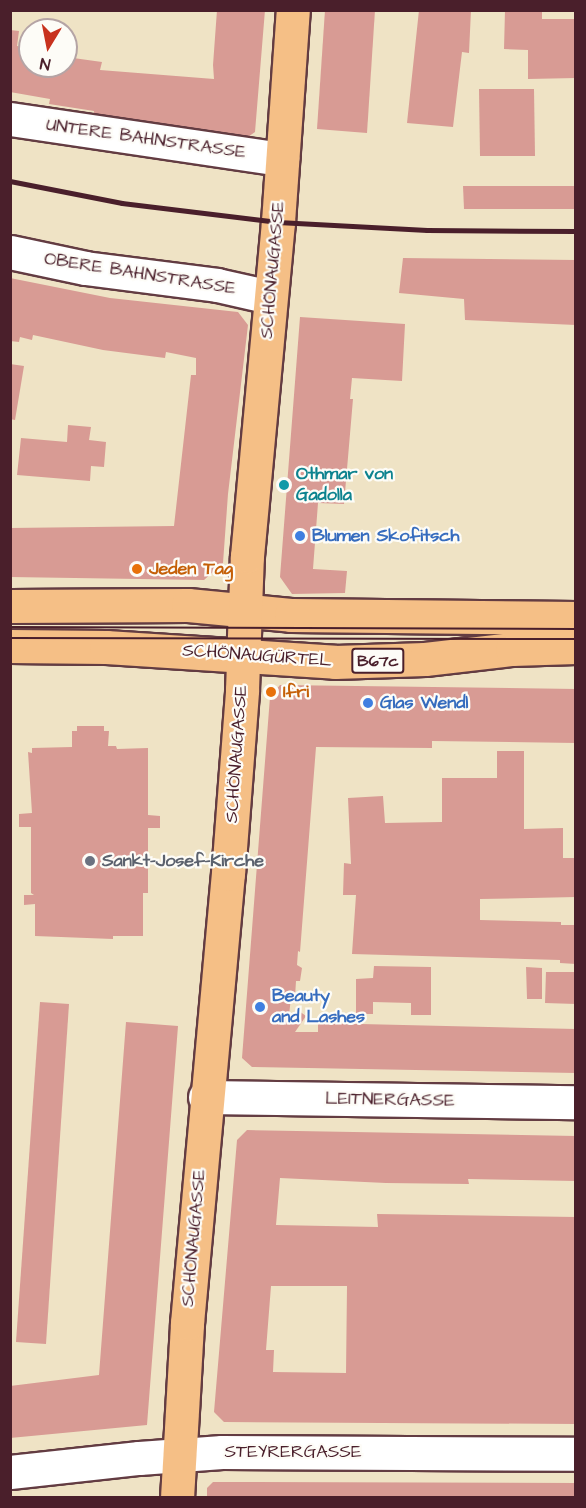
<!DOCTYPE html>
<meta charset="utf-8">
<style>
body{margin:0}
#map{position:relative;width:586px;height:1508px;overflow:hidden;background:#efe3c5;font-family:"Architects Daughter",sans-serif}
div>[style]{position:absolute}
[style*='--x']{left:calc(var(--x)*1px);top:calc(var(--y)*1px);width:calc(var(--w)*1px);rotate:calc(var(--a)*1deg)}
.building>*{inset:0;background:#d89b94}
.roads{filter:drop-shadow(2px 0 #633c42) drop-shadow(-2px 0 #633c42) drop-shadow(0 2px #633c42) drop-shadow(0 -2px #633c42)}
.minor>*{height:33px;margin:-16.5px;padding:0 16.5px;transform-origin:16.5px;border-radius:16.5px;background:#fff}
.major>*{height:33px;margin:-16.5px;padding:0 16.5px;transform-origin:16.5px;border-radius:16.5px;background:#f5bf86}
.tram>*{height:1.5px;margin:-0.75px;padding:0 0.75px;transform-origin:0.75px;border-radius:0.75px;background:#4a1f2b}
.rail>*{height:4.5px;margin:-2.25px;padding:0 2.25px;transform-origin:2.25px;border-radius:2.25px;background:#4a1f2b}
.dots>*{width:16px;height:16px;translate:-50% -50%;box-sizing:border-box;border:3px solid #fdfcf7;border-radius:50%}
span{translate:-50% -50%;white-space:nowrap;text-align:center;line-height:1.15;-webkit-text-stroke:4.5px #fdfcf7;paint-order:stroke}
.shield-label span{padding:2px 4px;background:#fdfcf7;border:2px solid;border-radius:4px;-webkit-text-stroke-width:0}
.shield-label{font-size:16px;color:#4a1f2b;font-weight:700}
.street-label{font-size:18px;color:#4a1f2b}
.culture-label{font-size:18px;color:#0d838f;font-weight:700}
.left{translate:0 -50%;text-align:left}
.shop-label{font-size:18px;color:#366cbe;font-weight:700}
.food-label{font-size:18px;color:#c56008;font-weight:700}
.worship-label{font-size:18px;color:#5b616d;font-weight:700}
.frame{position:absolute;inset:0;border:12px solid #4a1f2b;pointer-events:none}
.north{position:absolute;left:18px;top:18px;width:60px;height:60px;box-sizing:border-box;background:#fdfcf7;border:2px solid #b5a4a5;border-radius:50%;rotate:190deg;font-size:16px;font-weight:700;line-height:24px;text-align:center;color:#4a1f2b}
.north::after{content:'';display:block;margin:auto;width:21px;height:27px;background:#c8321e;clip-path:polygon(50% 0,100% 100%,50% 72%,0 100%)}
</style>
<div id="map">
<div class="building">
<i style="clip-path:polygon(217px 10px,265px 10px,255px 132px,245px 139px,93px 120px,94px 111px,49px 104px,50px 99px,10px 92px,10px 30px,19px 31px,17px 46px,30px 48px,30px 66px,66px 66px,66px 57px,102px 62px,100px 70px,214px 79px,213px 65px)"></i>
<i style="clip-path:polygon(325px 10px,375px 10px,367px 133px,317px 129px)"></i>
<i style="clip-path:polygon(419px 10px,471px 10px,469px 53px,462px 52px,453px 127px,407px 123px)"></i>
<i style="clip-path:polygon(505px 10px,542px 10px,542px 19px,576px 19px,576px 78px,528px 79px,528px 50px,504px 49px)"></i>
<i style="clip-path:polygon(479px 89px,534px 89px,535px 156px,480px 156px)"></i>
<i style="clip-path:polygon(463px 186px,576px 186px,576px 209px,464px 209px)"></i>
<i style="clip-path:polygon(403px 258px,576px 260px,576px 325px,465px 320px,464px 299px,399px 293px)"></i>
<i style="clip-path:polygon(10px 278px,110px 298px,238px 312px,248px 325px,228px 494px,223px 563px,204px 580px,10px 577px,10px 528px,174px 526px,191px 375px,196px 375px,196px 358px,166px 352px,165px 358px,103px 350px,33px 335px,32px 340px,20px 337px,19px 342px,10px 341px)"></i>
<i style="clip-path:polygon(300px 317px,405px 324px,402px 381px,352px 378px,350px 399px,353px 399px,344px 504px,318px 503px,313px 569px,347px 571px,345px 593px,292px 594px,280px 577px)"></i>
<i style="clip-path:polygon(10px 364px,24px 366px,15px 420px,10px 419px)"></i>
<i style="clip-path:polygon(68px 425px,91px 427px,89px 440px,106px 442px,104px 467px,91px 466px,90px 481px,17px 475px,21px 438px,67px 442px)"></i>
<i style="clip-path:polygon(280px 685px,576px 689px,576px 743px,432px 741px,432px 748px,316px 747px,300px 952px,298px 951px,297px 965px,302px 968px,300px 981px,296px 981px,295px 997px,291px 997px,288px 1025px,299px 1011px,306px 1016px,295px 1032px,318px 1032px,318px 1023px,576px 1029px,576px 1073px,252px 1067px,242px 1058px,270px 697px)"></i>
<i style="clip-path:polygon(77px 726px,104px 726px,104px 731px,109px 731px,108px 746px,116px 746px,117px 749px,148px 748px,148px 815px,160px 816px,160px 828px,148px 828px,148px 893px,143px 893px,143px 936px,113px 936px,113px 939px,35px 936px,35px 904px,24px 905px,24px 895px,34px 895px,31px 893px,31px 827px,19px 827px,19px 814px,32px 813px,28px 752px,32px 753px,32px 748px,72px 747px,72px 731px,77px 731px)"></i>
<i style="clip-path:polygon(497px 751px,524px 751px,524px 829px,563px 828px,563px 858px,576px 858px,576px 897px,480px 899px,480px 920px,561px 922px,561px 925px,576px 925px,576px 964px,560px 963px,560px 960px,352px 954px,356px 895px,343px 895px,344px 863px,351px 864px,348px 798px,383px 796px,385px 823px,442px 822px,442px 778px,497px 778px)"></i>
<i style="clip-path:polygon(374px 966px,431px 967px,431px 1015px,411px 1015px,411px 1003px,373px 1002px,373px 1014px,356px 1014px,356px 979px,373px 978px)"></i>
<i style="clip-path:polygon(526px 967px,542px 968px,542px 999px,527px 999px)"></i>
<i style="clip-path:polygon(546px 972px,576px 972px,576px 1004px,545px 1003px)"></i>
<i style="clip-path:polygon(40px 1002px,69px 1004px,46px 1344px,16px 1342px)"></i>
<i style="clip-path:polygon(126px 1022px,178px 1026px,147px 1425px,10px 1438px,10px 1386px,99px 1375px)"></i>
<i style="clip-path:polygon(evenodd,247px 1130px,576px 1136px,576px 1181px,468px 1179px,469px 1184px,386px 1183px,280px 1178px,276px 1225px,378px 1227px,377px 1214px,576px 1217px,576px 1424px,224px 1422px,214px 1412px,237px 1140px,247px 1130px,271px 1286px,347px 1286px,346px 1373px,273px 1372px,274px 1350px,266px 1350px,271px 1286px)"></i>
<i style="clip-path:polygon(213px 1482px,576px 1483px,576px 1497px,207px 1497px,207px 1488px)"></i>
</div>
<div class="roads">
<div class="minor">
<i style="--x:10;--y:119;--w:275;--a:8.4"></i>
<i style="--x:10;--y:252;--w:77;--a:12"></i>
<i style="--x:85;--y:268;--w:133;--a:7.3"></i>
<i style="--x:217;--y:285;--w:54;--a:12.8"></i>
<i style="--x:205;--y:1097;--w:371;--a:0.8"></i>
<i style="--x:10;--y:1472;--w:130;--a:-6.2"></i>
<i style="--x:139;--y:1458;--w:83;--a:-4.1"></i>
<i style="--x:222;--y:1452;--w:354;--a:0.3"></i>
</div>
<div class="major">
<i style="--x:10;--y:606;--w:178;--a:-0.3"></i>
<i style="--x:188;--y:605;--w:103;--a:5.5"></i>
<i style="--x:291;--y:615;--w:285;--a:0.6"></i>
<i style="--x:10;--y:646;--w:96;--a:0.6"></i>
<i style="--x:106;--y:647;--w:229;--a:3.7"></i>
<i style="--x:335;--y:662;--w:90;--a:-1.9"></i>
<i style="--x:425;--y:659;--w:88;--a:-6.6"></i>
<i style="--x:512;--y:649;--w:64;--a:-1.8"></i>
<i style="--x:177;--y:1498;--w:175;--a:-86.7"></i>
<i style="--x:187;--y:1323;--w:451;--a:-84.8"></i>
<i style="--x:228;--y:874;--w:185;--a:-85.6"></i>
<i style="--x:242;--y:690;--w:134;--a:-87.9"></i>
<i style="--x:247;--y:556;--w:335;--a:-84.7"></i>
<i style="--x:278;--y:222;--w:213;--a:-86"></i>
</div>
</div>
<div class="tram">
<i style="--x:10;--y:627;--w:566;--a:0.2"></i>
<i style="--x:10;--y:638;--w:566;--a:0.1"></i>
</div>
<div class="rail">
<i style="--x:10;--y:181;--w:114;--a:11.1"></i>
<i style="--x:122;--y:203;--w:157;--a:6.9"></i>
<i style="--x:278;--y:222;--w:149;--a:3.1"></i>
<i style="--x:427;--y:230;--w:149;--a:0.4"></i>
</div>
<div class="dots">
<i style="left:284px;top:485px;background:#0f9aa8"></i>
<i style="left:300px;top:536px;background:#3f7fe0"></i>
<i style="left:137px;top:569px;background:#e8710a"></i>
<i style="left:271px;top:692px;background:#e8710a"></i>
<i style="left:368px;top:703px;background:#3f7fe0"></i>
<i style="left:90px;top:861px;background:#6b7280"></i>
<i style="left:260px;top:1007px;background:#3f7fe0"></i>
</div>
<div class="shield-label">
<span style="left:378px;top:661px">B67c</span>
</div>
<div class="street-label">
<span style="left:146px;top:139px;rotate:8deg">UNTERE BAHNSTRASSE</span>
<span style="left:273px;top:270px;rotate:-85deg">SCHÖNAUGASSE</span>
<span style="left:140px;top:274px;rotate:9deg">OBERE BAHNSTRASSE</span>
<span style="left:257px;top:656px;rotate:4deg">SCHÖNAUGÜRTEL</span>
<span style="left:237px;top:754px;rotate:-86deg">SCHÖNAUGASSE</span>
<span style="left:390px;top:1100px;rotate:1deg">LEITNERGASSE</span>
<span style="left:194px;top:1238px;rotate:-85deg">SCHÖNAUGASSE</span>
<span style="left:293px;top:1452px">STEYRERGASSE</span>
</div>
<div class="culture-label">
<span class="left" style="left:296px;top:485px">Othmar von<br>Gadolla</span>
</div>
<div class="shop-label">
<span class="left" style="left:312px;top:536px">Blumen Skofitsch</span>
<span class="left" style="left:380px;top:703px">Glas Wendl</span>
<span class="left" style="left:272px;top:1007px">Beauty<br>and Lashes</span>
</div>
<div class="food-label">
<span class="left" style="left:149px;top:569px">Jeden Tag</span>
<span class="left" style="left:283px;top:692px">Ifri</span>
</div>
<div class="worship-label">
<span class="left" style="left:102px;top:861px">Sankt-Josef-Kirche</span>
</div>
<div class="frame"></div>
<div class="north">N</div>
</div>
